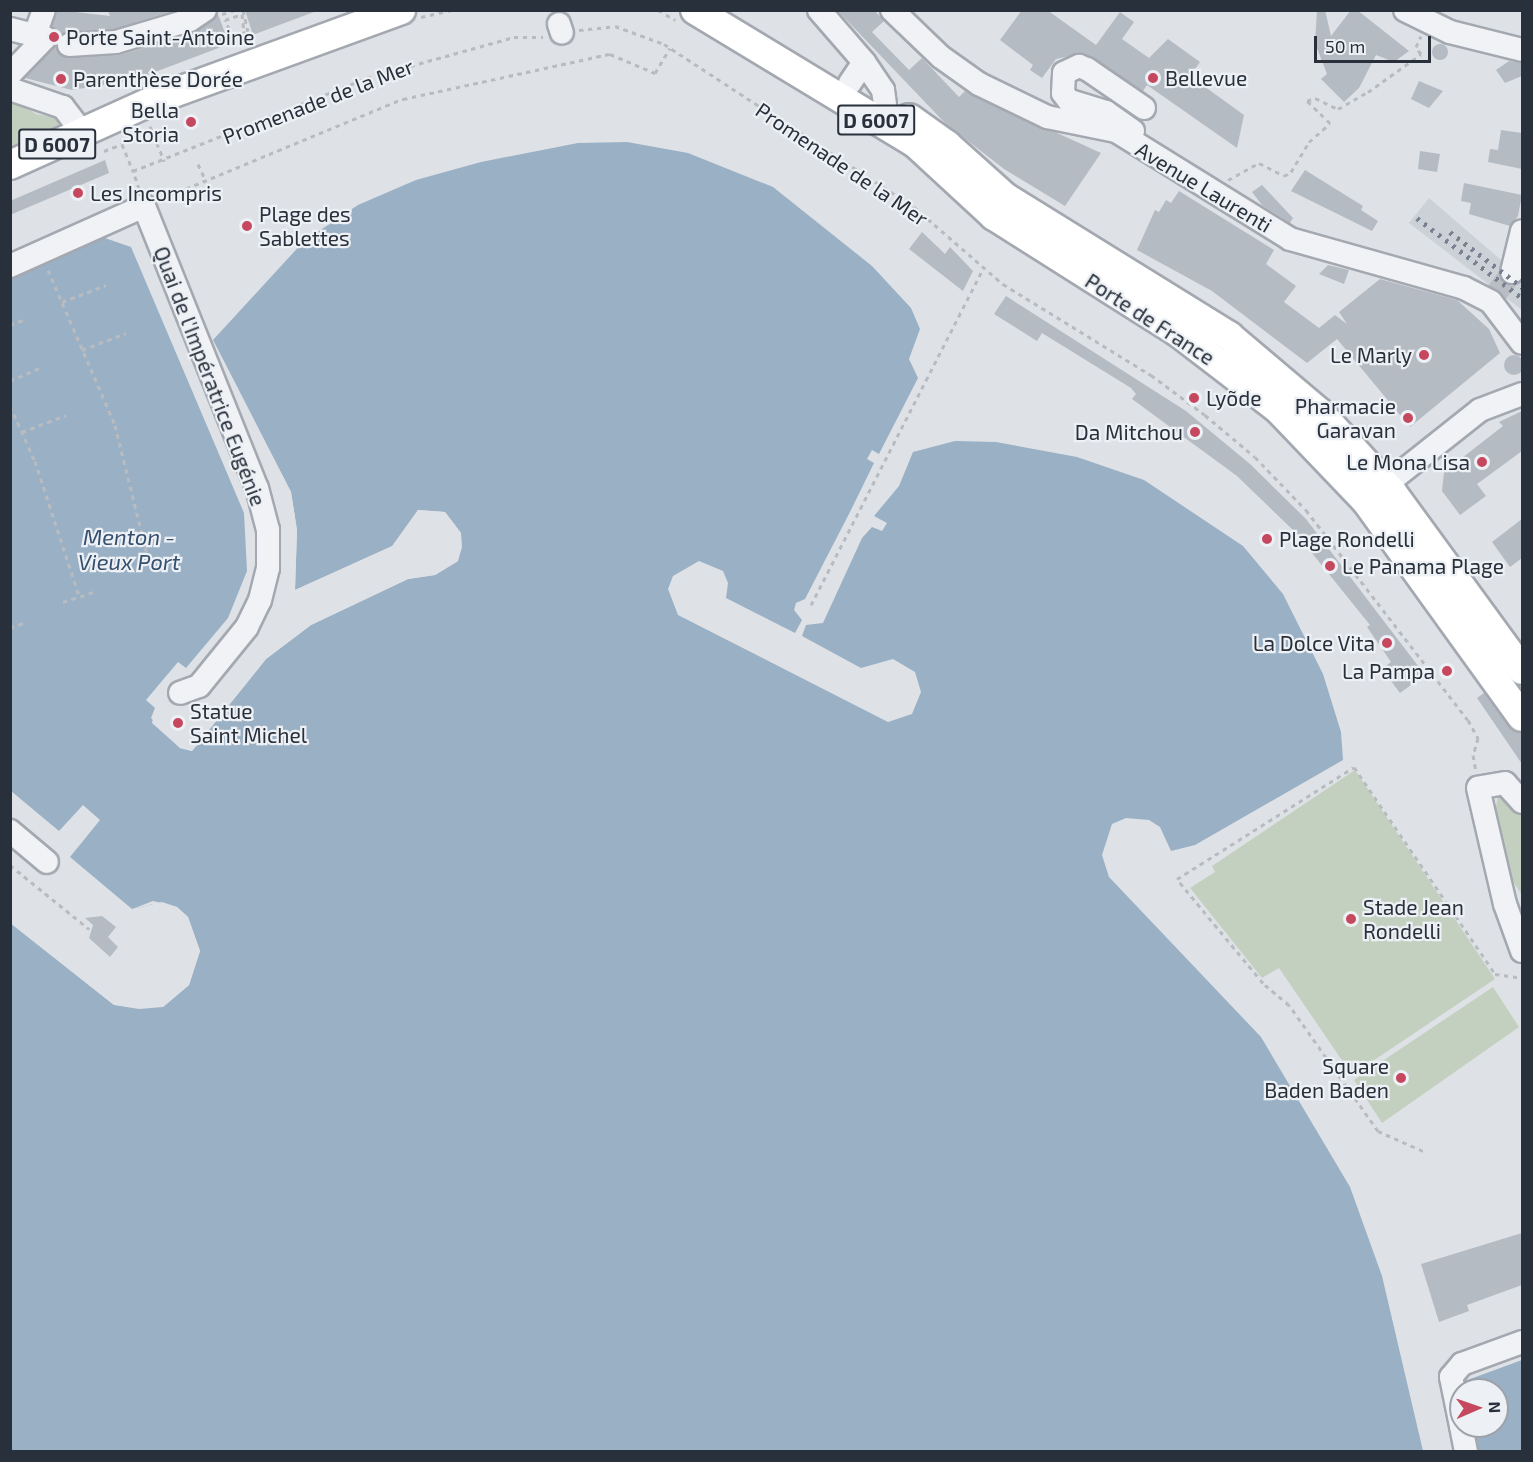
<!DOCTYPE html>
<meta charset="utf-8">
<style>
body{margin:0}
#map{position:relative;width:1533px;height:1462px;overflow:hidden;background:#dee1e6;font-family:"Exo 2",sans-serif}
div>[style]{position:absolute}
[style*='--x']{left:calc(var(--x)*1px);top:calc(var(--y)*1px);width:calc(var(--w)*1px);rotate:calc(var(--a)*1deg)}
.built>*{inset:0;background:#ccd1d8}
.green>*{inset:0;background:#c4d0bf}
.water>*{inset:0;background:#9ab0c5}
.pier>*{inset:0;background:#dee1e6}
.building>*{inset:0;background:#b5bbc3}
.round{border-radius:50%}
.minor-tunnel>*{height:22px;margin-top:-11px;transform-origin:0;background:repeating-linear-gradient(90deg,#babec4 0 22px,transparent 0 33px)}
.path>*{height:3px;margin-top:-1.5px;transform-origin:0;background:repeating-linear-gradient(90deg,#b8bcc1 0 4.5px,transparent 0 9px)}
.roads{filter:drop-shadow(2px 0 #a4a8b0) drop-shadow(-2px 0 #a4a8b0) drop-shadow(0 2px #a4a8b0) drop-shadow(0 -2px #a4a8b0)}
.minor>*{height:22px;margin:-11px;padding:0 11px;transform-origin:11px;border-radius:11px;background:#f0f2f5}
.major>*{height:28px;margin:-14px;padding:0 14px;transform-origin:14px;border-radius:14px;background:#fff}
.rail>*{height:4.5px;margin-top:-2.25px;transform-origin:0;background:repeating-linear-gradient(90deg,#78818f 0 3px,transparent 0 9px)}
.path-bridge>*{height:3px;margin-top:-1.5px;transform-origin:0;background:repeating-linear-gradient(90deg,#b8bcc1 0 4.5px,transparent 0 9px)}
.dots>*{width:16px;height:16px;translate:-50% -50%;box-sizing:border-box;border:3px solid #edf0f4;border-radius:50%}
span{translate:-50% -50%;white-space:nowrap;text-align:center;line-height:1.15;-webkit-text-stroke:4.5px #edf0f4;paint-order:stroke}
.shield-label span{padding:2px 4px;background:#edf0f4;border:2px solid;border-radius:4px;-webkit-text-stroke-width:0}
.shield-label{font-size:20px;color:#28303c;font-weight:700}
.poi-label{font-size:21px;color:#28303c}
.left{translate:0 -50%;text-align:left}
.right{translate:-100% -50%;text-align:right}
.street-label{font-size:21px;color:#28303c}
.water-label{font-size:22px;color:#35506e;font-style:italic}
.frame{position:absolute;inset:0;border:12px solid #28303c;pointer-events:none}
.north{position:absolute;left:1449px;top:1378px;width:60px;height:60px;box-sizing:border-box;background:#edf0f4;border:2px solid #9ea3aa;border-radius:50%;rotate:88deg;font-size:16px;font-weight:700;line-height:24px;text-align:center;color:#28303c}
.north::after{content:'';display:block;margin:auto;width:21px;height:27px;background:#c6485f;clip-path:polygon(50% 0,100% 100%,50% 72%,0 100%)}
.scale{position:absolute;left:1314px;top:36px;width:117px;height:27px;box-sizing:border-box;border:3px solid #28303c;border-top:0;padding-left:8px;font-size:18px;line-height:21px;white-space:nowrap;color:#28303c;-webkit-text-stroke:4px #edf0f4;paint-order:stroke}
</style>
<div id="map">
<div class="built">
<i style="clip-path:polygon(1429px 198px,1522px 278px,1522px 310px,1409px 223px)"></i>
</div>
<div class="green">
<i style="clip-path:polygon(10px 97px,36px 114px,62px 119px,62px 127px,11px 151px)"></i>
<i style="clip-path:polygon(1355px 770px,1495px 979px,1352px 1075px,1279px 968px,1262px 978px,1190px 888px,1215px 872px,1212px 866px)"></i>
<i style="clip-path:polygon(1506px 790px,1522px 814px,1522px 895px,1512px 880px,1495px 812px,1498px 796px)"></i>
<i style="clip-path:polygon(1493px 987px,1519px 1027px,1382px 1123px,1354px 1080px)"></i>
</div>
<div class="water">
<i style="clip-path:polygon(627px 142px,688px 153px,773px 187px,872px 266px,911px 308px,920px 329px,909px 359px,918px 378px,879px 454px,872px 450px,867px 459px,874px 463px,850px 512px,805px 599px,796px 603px,794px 610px,802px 620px,795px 633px,726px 598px,728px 583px,723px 571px,699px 561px,673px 576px,668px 589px,678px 615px,888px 722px,912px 714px,921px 692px,915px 672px,893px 659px,861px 668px,802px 636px,806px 625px,823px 623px,862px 538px,872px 527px,882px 531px,887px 523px,874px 516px,899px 486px,913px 452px,955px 441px,996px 442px,1077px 457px,1144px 480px,1243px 546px,1283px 594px,1323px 674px,1341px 732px,1343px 760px,1195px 845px,1171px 851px,1160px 827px,1149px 820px,1126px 818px,1112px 824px,1102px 855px,1109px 877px,1261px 1037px,1350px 1187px,1382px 1276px,1423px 1451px,11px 1451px,10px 923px,114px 1005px,139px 1009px,163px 1007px,189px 985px,200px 951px,188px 917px,177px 907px,162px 902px,132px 909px,70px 857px,100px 820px,83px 805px,59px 831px,11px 791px,11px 274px,99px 236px,131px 247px,244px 513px,247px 571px,228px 618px,186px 668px,178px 662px,146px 700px,155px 708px,151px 718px,180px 748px,192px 751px,266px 659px,311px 625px,408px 579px,435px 575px,458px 561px,461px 533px,445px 512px,418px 510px,393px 546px,295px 590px,297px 530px,291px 492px,213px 340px,304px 241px,358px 205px,416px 180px,481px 162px,578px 143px)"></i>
<i style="clip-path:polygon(1522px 1360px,1522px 1451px,1476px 1451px,1471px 1426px,1497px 1426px,1497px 1390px,1463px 1390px,1462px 1382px)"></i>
</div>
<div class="pier">
<i style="clip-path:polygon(213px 340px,291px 492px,297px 530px,295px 590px,392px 546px,418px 510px,445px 512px,461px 533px,462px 547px,458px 561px,435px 575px,408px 579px,311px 625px,266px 659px,192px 751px,180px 748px,152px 723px,155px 708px,155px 721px,182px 746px,191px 747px,263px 657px,309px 623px,407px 576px,434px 572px,455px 559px,459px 547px,458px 534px,444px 515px,419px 513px,394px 549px,293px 592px,294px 530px,288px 493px)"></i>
<i style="clip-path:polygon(153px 901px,177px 907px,188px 917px,200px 951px,189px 985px,163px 1007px,114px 1005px,11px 923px,116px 1003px,162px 1004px,187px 983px,197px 951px,186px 918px,176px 909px,153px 904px,132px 909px)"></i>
</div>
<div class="building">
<i style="clip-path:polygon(58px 10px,110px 16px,108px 10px,175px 10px,114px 29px,68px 32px,58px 38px,52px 27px)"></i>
<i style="clip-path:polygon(245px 10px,314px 10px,314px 12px,253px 35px)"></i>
<i style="clip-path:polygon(837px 10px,874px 10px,884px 21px,872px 32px,909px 70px,922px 58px,959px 97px,965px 91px,1101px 153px,1065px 206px,1004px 169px,945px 123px)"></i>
<i style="clip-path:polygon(1022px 10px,1047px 10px,1096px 45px,1120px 12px,1134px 22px,1122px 39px,1149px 58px,1168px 39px,1200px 62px,1190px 76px,1244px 115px,1237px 148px,1147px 85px,1143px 91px,1084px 53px,1056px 59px,1042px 78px,1030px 70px,1033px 65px,1000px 40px)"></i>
<i style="clip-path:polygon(1317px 10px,1325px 10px,1331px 36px,1351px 10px,1357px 10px,1409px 51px,1394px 62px,1376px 55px,1359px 88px,1344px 102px,1321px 79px,1327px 74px,1315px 43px)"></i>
<i style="clip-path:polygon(218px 14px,229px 44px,134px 80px,72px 90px,25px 78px,56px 46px,69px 58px,120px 55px,194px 33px)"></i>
<i class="round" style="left:1432px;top:44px;width:16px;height:16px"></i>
<i style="clip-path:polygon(1509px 61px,1522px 63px,1522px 76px,1505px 83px,1496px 70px)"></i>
<i style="clip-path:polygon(1419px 81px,1443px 91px,1429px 108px,1411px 99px)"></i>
<i style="clip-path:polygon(1501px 130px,1522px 133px,1522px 169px,1488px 162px,1490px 149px,1498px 150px)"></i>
<i style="clip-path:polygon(1420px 151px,1440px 154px,1437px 172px,1418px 169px)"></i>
<i style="clip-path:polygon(105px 160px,109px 173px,10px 215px,10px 201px)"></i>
<i style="clip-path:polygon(1305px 170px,1363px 206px,1361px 210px,1378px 221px,1372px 231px,1291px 191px)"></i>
<i style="clip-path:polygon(1464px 183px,1522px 195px,1518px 216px,1510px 226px,1469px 214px,1471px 203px,1461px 201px)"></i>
<i style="clip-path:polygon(1262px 185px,1293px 218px,1290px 223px,1262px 205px,1252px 192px)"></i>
<i style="clip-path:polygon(1179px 191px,1274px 250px,1266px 264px,1296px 286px,1284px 302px,1319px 328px,1335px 315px,1347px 324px,1339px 312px,1380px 279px,1457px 300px,1489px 329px,1500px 353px,1410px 427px,1337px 339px,1307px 363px,1212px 291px,1137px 250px,1155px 210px,1159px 212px,1166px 200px,1171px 203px)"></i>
<i style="clip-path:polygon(922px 232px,945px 254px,950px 247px,973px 271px,963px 291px,909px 249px)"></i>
<i style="clip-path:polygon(1328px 265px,1349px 270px,1344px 284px,1319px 274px)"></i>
<i style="clip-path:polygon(1006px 296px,1186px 411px,1250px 464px,1306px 519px,1425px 675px,1400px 693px,1382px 669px,1391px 662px,1367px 627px,1370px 625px,1295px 532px,1237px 476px,1132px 399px,1136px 394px,1131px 388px,1042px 333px,1037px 341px,994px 314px)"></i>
<i class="round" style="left:1504px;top:355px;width:20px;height:20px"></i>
<i style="clip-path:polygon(1522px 411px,1522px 451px,1477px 484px,1486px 496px,1460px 515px,1442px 491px,1444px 472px,1503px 426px,1499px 422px)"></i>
<i style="clip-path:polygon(1522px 519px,1522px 558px,1510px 567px,1492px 542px)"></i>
<i style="clip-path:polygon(1484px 693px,1509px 727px,1522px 733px,1522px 764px,1477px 698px)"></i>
<i style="clip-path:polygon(102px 916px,116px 927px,108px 937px,118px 947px,110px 957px,89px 938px,93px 925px,85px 918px)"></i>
<i style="clip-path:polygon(1522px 1233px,1522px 1285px,1467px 1305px,1469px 1311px,1439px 1322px,1421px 1264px)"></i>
</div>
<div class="minor-tunnel">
<i style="--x:1496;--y:294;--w:27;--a:-54"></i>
</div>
<div class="path">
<i style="--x:77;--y:10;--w:23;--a:0"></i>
<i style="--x:243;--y:10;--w:22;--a:77"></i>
<i style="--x:658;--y:10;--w:20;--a:30"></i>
<i style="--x:222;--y:14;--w:13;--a:-18"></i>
<i style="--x:421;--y:17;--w:31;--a:-13"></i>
<i style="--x:579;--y:30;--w:36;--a:-6"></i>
<i style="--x:615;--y:26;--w:52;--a:20.2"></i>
<i style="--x:664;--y:44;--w:298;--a:33.1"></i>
<i style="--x:914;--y:207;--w:118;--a:40.9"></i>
<i style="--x:1003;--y:284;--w:174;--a:31.6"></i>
<i style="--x:1151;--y:375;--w:67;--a:36.5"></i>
<i style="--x:1205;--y:415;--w:65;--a:40"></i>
<i style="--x:1255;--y:457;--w:74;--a:46.1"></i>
<i style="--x:1306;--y:510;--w:265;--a:52.4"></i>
<i style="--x:1468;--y:720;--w:21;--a:61"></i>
<i style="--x:1478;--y:738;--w:18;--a:106"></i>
<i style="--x:1473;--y:755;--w:17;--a:80"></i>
<i style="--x:233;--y:37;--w:19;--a:-115"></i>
<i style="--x:225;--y:20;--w:18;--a:-19"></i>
<i style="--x:242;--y:14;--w:31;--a:84"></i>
<i style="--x:150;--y:126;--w:38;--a:68"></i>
<i style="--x:104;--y:151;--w:19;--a:-21"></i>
<i style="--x:122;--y:144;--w:29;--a:68"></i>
<i style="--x:198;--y:164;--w:17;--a:65"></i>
<i style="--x:1228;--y:180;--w:35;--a:-29"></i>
<i style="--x:1259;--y:163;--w:28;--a:27"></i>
<i style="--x:1284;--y:176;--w:8;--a:-30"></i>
<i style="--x:1291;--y:172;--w:35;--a:-59"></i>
<i style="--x:1309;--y:142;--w:28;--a:-42"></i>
<i style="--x:1330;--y:123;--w:32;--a:-136"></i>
<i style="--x:1307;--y:101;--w:9;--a:-21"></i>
<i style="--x:1315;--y:98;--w:25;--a:26"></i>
<i style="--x:1338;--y:109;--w:34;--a:-30"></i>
<i style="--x:1368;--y:92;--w:65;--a:-35.6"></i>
<i style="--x:1421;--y:54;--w:9;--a:-126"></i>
<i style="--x:1416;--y:47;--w:12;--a:-66"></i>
<i style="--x:139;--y:189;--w:19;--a:-108"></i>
<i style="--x:133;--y:171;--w:252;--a:-21.7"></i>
<i style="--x:367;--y:78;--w:153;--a:-15.6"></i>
<i style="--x:514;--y:37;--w:29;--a:0"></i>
<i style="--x:161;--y:199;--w:262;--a:-22.5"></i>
<i style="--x:403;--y:99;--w:212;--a:-12.3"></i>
<i style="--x:610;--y:54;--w:49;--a:22.9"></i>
<i style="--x:655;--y:73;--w:29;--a:-59"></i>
<i style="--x:48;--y:270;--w:169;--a:66.6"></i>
<i style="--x:115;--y:425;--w:141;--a:76.1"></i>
<i style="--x:62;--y:302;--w:47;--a:-21.1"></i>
<i style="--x:10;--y:325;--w:14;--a:-21"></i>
<i style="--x:82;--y:350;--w:47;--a:-21.1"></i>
<i style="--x:10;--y:381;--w:36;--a:-24"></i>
<i style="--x:10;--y:406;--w:60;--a:65.6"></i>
<i style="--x:35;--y:461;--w:142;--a:71.9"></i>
<i style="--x:22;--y:432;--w:47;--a:-21.1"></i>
<i style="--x:63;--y:602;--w:35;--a:-18"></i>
<i style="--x:811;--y:605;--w:377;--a:-62.9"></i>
<i style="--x:10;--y:628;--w:17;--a:-21"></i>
<i style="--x:10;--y:865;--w:102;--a:39"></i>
<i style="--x:1423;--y:1151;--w:49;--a:-156"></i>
<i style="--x:1378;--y:1131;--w:154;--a:-125.2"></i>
<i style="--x:1289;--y:1005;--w:34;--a:-140"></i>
<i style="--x:1263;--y:983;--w:135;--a:-129.6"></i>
<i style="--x:1177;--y:879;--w:209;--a:-32.3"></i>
<i style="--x:1354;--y:767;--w:250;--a:55.7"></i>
<i style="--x:1495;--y:974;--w:27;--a:8"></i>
</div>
<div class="roads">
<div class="minor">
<i style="--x:819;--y:10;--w:69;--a:49.1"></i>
<i style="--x:864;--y:62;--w:34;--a:56"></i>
<i style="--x:883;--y:90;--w:14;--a:82"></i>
<i style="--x:892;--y:10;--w:68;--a:43.8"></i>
<i style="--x:941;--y:57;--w:47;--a:35.4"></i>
<i style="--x:979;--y:84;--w:76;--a:25.9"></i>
<i style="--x:1047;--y:117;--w:70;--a:11.5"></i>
<i style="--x:1116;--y:131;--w:205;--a:31.8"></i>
<i style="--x:1290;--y:239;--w:181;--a:15.7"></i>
<i style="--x:1464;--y:288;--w:30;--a:27"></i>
<i style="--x:1491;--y:302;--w:51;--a:52.9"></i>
<i style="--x:1405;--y:10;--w:50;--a:26.1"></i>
<i style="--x:1450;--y:32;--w:74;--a:14"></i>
<i style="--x:559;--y:24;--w:9;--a:72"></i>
<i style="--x:10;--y:29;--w:36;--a:14"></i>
<i style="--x:45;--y:38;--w:47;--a:134.1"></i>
<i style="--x:12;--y:72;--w:5;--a:-112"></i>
<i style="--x:37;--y:29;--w:20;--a:-70"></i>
<i style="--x:69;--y:45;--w:47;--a:-3.7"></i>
<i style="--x:116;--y:42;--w:77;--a:-16.6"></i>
<i style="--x:190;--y:20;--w:18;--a:-34"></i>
<i style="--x:850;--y:83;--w:25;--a:-56"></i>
<i style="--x:10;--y:89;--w:56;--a:18.8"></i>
<i style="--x:63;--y:107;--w:20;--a:53"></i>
<i style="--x:1133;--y:131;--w:33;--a:-145"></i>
<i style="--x:1106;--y:112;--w:39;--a:-163"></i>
<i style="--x:1069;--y:101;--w:10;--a:-127"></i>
<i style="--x:1063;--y:93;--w:20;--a:-87"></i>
<i style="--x:1064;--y:73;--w:17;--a:-25"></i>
<i style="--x:1079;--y:66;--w:9;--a:21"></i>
<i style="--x:1087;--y:69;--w:69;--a:34.4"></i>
<i style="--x:10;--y:266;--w:147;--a:-24.1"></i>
<i style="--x:144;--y:206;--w:304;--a:68.2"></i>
<i style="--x:257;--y:488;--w:43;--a:75.3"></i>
<i style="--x:268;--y:530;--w:38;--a:90"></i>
<i style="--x:268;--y:568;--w:33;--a:104"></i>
<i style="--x:260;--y:600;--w:30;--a:116"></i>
<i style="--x:247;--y:627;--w:76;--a:129.1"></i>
<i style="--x:199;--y:686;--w:20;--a:160"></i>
<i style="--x:1512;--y:272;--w:42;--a:-76.3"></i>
<i style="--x:1374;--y:494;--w:135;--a:-38.4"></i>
<i style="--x:1480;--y:410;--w:45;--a:-20.9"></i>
<i style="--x:1522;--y:802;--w:25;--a:-132"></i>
<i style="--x:1505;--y:783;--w:27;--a:170"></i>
<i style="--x:1478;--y:788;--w:119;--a:76.9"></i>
<i style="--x:1505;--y:904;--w:50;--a:70.1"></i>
<i style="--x:10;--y:831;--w:48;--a:40"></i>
<i style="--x:1461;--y:1426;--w:50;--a:-101.5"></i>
<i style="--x:1451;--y:1377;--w:17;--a:-50"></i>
<i style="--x:1462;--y:1364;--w:64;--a:-20.1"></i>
<i style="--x:1461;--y:1426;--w:26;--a:79"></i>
</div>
<div class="major">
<i style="--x:695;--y:10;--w:257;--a:31.2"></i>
<i style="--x:915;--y:143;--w:108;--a:42.7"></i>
<i style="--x:994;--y:216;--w:219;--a:32.3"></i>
<i style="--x:1179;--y:333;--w:125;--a:37.5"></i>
<i style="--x:1278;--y:409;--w:127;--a:46.3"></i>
<i style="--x:1366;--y:501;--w:266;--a:54.2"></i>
<i style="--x:909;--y:118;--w:47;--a:35.4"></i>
<i style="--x:947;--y:145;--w:78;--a:41.9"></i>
<i style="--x:1005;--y:197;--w:264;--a:31.8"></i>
<i style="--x:1229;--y:336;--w:119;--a:40.2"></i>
<i style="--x:1320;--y:413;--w:107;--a:47.7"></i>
<i style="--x:1392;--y:492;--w:220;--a:53.9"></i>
<i style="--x:10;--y:165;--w:158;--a:-24.3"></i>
<i style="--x:154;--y:100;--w:263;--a:-20"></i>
</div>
</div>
<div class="rail">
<i style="--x:1417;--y:218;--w:132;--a:37.3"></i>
<i style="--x:1450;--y:232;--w:91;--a:37.4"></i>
</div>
<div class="path-bridge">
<i style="--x:233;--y:37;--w:16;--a:-22"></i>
</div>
<div class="dots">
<i style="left:54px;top:37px;background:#c6485f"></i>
<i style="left:1153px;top:78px;background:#c6485f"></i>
<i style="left:61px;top:79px;background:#c6485f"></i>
<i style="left:191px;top:122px;background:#c6485f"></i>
<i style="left:78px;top:193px;background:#c6485f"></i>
<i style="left:247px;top:226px;background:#c6485f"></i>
<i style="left:1424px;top:355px;background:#c6485f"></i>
<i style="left:1194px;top:398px;background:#c6485f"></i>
<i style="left:1408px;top:418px;background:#c6485f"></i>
<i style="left:1195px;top:432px;background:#c6485f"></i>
<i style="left:1482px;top:462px;background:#c6485f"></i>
<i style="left:1267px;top:539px;background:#c6485f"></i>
<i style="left:1330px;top:566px;background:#c6485f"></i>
<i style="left:1387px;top:643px;background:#c6485f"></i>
<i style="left:1447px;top:671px;background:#c6485f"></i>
<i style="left:178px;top:723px;background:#c6485f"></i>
<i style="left:1351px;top:919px;background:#c6485f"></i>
<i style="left:1401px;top:1078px;background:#c6485f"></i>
</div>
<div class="shield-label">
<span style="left:876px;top:120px">D 6007</span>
<span style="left:57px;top:144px">D 6007</span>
</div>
<div class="poi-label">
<span class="left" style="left:66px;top:37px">Porte Saint-Antoine</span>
<span class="left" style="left:1165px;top:78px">Bellevue</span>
<span class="left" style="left:73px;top:79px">Parenthèse Dorée</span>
<span class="right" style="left:179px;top:122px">Bella<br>Storia</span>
<span class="left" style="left:90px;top:193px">Les Incompris</span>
<span class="left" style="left:259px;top:226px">Plage des<br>Sablettes</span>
<span class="right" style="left:1412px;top:355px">Le Marly</span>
<span class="left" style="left:1206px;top:398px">Lyõde</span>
<span class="right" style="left:1396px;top:418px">Pharmacie<br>Garavan</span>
<span class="right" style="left:1183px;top:432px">Da Mitchou</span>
<span class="right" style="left:1470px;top:462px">Le Mona Lisa</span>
<span class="left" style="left:1279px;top:539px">Plage Rondelli</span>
<span class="left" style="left:1342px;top:566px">Le Panama Plage</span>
<span class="right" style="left:1375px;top:643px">La Dolce Vita</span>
<span class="right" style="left:1435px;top:671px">La Pampa</span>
<span class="left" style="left:190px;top:723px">Statue<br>Saint Michel</span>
<span class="left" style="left:1363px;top:919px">Stade Jean<br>Rondelli</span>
<span class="right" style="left:1389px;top:1078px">Square<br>Baden Baden</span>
</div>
<div class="street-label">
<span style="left:318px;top:101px;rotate:-21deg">Promenade de la Mer</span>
<span style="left:842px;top:164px;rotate:34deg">Promenade de la Mer</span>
<span style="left:1204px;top:187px;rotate:31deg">Avenue Laurenti</span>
<span style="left:1150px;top:319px;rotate:33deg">Porte de France</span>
<span style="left:210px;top:376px;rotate:69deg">Quai de l'Impératrice Eugénie</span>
</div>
<div class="water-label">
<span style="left:129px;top:549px">Menton -<br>Vieux Port</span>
</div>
<div class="frame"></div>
<div class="north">N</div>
<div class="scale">50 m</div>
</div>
